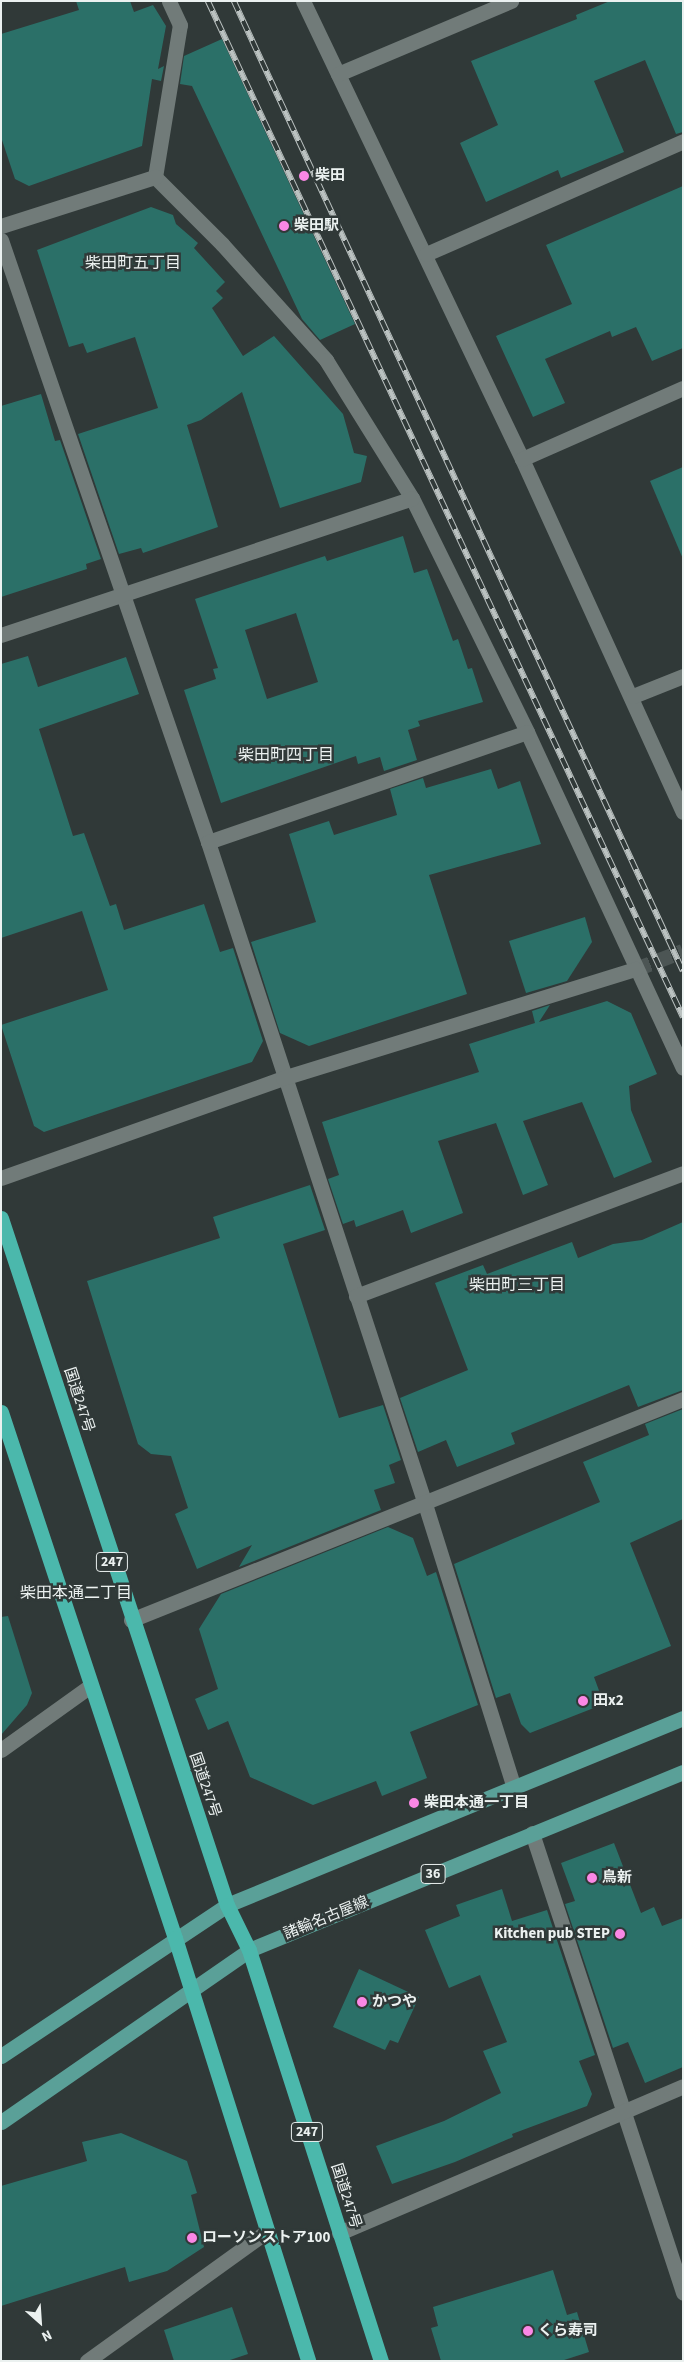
<!DOCTYPE html>
<meta charset="utf-8">
<style>
body{margin:0}
#map{position:relative;width:684px;height:2362px;overflow:hidden;background:#303938;font-family:"Source Sans 3","Noto Sans JP",sans-serif}
div>[style]{position:absolute}
[style*='--x']{left:calc(var(--x)*1px);top:calc(var(--y)*1px);width:calc(var(--w)*1px);rotate:calc(var(--a)*1deg)}
.building>*{inset:0;background:#2b7068}
.minor-tunnel>*{height:15px;margin-top:-7.5px;transform-origin:0;background:repeating-linear-gradient(90deg,#4c5554 0 15px,transparent 0 23px)}
.minor>*{height:15px;margin:-7.5px;padding:0 7.5px;transform-origin:7.5px;border-radius:7.5px;background:#717b79}
.major>*{height:15px;margin:-7.5px;padding:0 7.5px;transform-origin:7.5px;border-radius:7.5px;background:#5aa098}
.highway>*{height:15px;margin:-7.5px;padding:0 7.5px;transform-origin:7.5px;border-radius:7.5px;background:#4bb8ac}
.rail>*{height:5.5px;margin-top:-2.75px;transform-origin:0;background:repeating-linear-gradient(90deg,#303938 0 11px,#bbc2c1 0 22px);box-sizing:border-box;border-block:1px solid #bbc2c1}
.dots>*{width:14px;height:14px;translate:-50% -50%;box-sizing:border-box;border:2px solid #303938;border-radius:50%}
span{translate:-50% -50%;white-space:nowrap;text-align:center;line-height:1.15;-webkit-text-stroke:5px #303938;paint-order:stroke}
.shield-label span{padding:1px 4px;background:#303938;border:1px solid;border-radius:4px;-webkit-text-stroke-width:0}
.shield-label{font-size:14px;color:#ebf1f0;font-weight:700}
.poi-label{font-size:15px;color:#ebf1f0;font-weight:700}
.left{translate:0 -50%;text-align:left}
.right{translate:-100% -50%;text-align:right}
.street-label{font-size:15px;color:#ebf1f0}
.neighbourhood-label{font-size:16px;color:#ebf1f0}
.frame{position:absolute;inset:0;border:2px solid #ebf1f0;pointer-events:none}
.north{position:absolute;left:15px;top:2297px;width:50px;height:50px;-webkit-text-stroke:4px #303938;paint-order:stroke;rotate:154deg;font-size:14px;font-weight:700;line-height:20px;text-align:center;color:#ebf1f0}
.north::after{content:'';display:block;margin:auto;width:18px;height:22px;background:#ebf1f0;clip-path:polygon(50% 0,100% 100%,50% 72%,0 100%)}
</style>
<div id="map">
<div class="building">
<i style="clip-path:polygon(76px 1px,130px 1px,134px 12px,153px 5px,166px 26px,158px 69px,164px 66px,161px 81px,152px 79px,142px 146px,29px 186px,15px 179px,1px 137px,1px 34px,79px 10px)"></i>
<i style="clip-path:polygon(610px 1px,683px 1px,683px 132px,676px 134px,645px 60px,594px 81px,624px 152px,561px 178px,558px 170px,486px 202px,460px 143px,498px 125px,471px 61px,577px 19px,576px 15px)"></i>
<i style="clip-path:polygon(222px 39px,355px 324px,320px 340px,302px 319px,192px 86px,180px 84px,184px 56px)"></i>
<i style="clip-path:polygon(683px 186px,683px 348px,652px 361px,636px 327px,612px 337px,610px 331px,545px 359px,565px 403px,533px 417px,496px 336px,572px 304px,546px 245px)"></i>
<i style="clip-path:polygon(151px 207px,173px 215px,176px 224px,198px 243px,194px 248px,225px 282px,216px 291px,223px 298px,212px 308px,243px 356px,274px 336px,343px 414px,354px 453px,367px 456px,361px 482px,280px 508px,242px 392px,201px 420px,187px 425px,218px 527px,143px 553px,141px 548px,119px 554px,78px 434px,158px 408px,135px 337px,87px 353px,83px 343px,69px 347px,37px 250px)"></i>
<i style="clip-path:polygon(41px 394px,55px 441px,60px 440px,101px 559px,86px 564px,87px 569px,1px 597px,1px 406px)"></i>
<i style="clip-path:polygon(683px 467px,683px 559px,650px 481px)"></i>
<i style="clip-path:polygon(evenodd,403px 536px,414px 573px,427px 569px,453px 641px,458px 639px,468px 669px,472px 668px,483px 702px,418px 721px,420px 726px,408px 730px,417px 760px,384px 771px,380px 757px,358px 764px,356px 756px,221px 803px,184px 690px,216px 679px,213px 669px,218px 668px,195px 599px,325px 556px,327px 561px,403px 536px,296px 613px,318px 682px,267px 699px,245px 630px,296px 613px)"></i>
<i style="clip-path:polygon(28px 656px,38px 687px,126px 657px,139px 694px,39px 729px,73px 836px,84px 833px,110px 906px,116px 904px,124px 930px,204px 904px,220px 952px,233px 948px,263px 1041px,252px 1062px,44px 1132px,34px 1126px,1px 1025px,108px 990px,82px 911px,1px 938px,1px 664px)"></i>
<i style="clip-path:polygon(491px 769px,498px 789px,520px 781px,541px 844px,429px 875px,467px 994px,309px 1046px,280px 1033px,251px 942px,316px 922px,289px 834px,329px 821px,334px 835px,397px 815px,390px 789px,423px 778px,426px 788px)"></i>
<i style="clip-path:polygon(585px 917px,592px 942px,567px 981px,526px 993px,509px 941px)"></i>
<i style="clip-path:polygon(607px 1001px,631px 1013px,657px 1074px,629px 1086px,631px 1110px,652px 1162px,614px 1178px,582px 1102px,523px 1121px,548px 1185px,523px 1195px,496px 1123px,438px 1141px,463px 1213px,411px 1233px,403px 1210px,356px 1227px,354px 1220px,343px 1224px,328px 1179px,339px 1175px,322px 1122px,479px 1072px,469px 1044px,535px 1023px,532px 1011px,550px 1005px,539px 1022px)"></i>
<i style="clip-path:polygon(310px 1185px,325px 1230px,283px 1244px,339px 1418px,383px 1405px,401px 1460px,389px 1465px,395px 1483px,374px 1490px,381px 1510px,239px 1567px,252px 1545px,197px 1569px,175px 1514px,188px 1508px,171px 1456px,151px 1454px,138px 1444px,87px 1281px,220px 1238px,213px 1217px)"></i>
<i style="clip-path:polygon(683px 1222px,683px 1390px,638px 1407px,629px 1385px,511px 1433px,515px 1444px,457px 1467px,446px 1440px,418px 1452px,400px 1398px,468px 1370px,435px 1283px,483px 1265px,487px 1274px,572px 1242px,578px 1258px,613px 1244px,642px 1240px)"></i>
<i style="clip-path:polygon(683px 1409px,683px 1519px,630px 1543px,671px 1646px,594px 1677px,604px 1704px,530px 1733px,521px 1724px,510px 1693px,496px 1698px,454px 1564px,600px 1502px,583px 1462px,649px 1435px,645px 1424px)"></i>
<i style="clip-path:polygon(388px 1527px,413px 1538px,427px 1576px,436px 1572px,478px 1705px,410px 1732px,427px 1778px,382px 1796px,376px 1781px,313px 1805px,250px 1777px,228px 1721px,208px 1730px,195px 1699px,218px 1689px,199px 1629px,221px 1594px)"></i>
<i style="clip-path:polygon(8px 1616px,32px 1693px,27px 1705px,1px 1735px,1px 1617px)"></i>
<i style="clip-path:polygon(614px 1843px,641px 1913px,654px 1907px,662px 1926px,683px 1918px,683px 2067px,645px 2083px,628px 2042px,613px 2048px,565px 1904px,575px 1901px,561px 1863px)"></i>
<i style="clip-path:polygon(502px 1889px,512px 1921px,547px 1910px,595px 2055px,579px 2061px,592px 2094px,587px 2106px,512px 2134px,513px 2137px,455px 2162px,392px 2184px,376px 2146px,444px 2121px,501px 2093px,483px 2051px,507px 2042px,480px 1975px,449px 1988px,425px 1930px,460px 1916px,456px 1905px)"></i>
<i style="clip-path:polygon(359px 1969px,419px 1997px,398px 2043px,390px 2040px,385px 2050px,333px 2027px)"></i>
<i style="clip-path:polygon(121px 2133px,187px 2161px,197px 2193px,191px 2195px,204px 2247px,167px 2271px,129px 2282px,125px 2267px,1px 2306px,1px 2186px,87px 2161px,82px 2142px)"></i>
<i style="clip-path:polygon(553px 2270px,567px 2315px,577px 2312px,589px 2352px,561px 2361px,441px 2361px,431px 2328px,438px 2326px,433px 2307px)"></i>
<i style="clip-path:polygon(232px 2307px,248px 2354px,227px 2361px,174px 2361px,164px 2330px)"></i>
</div>
<div class="minor-tunnel">
<i style="--x:636;--y:969;--w:50;--a:-21"></i>
</div>
<div class="minor">
<i style="--x:303;--y:1;--w:508;--a:64.44"></i>
<i style="--x:522;--y:459;--w:388;--a:65.5"></i>
<i style="--x:338;--y:74;--w:188;--a:-22.9"></i>
<i style="--x:155;--y:177;--w:95;--a:45"></i>
<i style="--x:222;--y:244;--w:156;--a:48.1"></i>
<i style="--x:326;--y:360;--w:163;--a:58.1"></i>
<i style="--x:412;--y:498;--w:261;--a:63.8"></i>
<i style="--x:527;--y:732;--w:370;--a:65.1"></i>
<i style="--x:155;--y:177;--w:154;--a:-80.7"></i>
<i style="--x:180;--y:25;--w:26;--a:-115"></i>
<i style="--x:1;--y:226;--w:162;--a:-17.7"></i>
<i style="--x:1;--y:240;--w:637;--a:71.02"></i>
<i style="--x:208;--y:842;--w:697;--a:71.85"></i>
<i style="--x:425;--y:1504;--w:294;--a:72.6"></i>
<i style="--x:426;--y:254;--w:281;--a:-23.7"></i>
<i style="--x:522;--y:459;--w:176;--a:-23.8"></i>
<i style="--x:1;--y:635;--w:433;--a:-18.4"></i>
<i style="--x:633;--y:696;--w:54;--a:-21.8"></i>
<i style="--x:208;--y:842;--w:337;--a:-19"></i>
<i style="--x:1;--y:1178;--w:299;--a:-19.5"></i>
<i style="--x:283;--y:1078;--w:369;--a:-17.2"></i>
<i style="--x:356;--y:1296;--w:349;--a:-20.6"></i>
<i style="--x:131;--y:1620;--w:595;--a:-21.82"></i>
<i style="--x:1;--y:1750;--w:110;--a:-35.7"></i>
<i style="--x:532;--y:1833;--w:484;--a:71.8"></i>
<i style="--x:339;--y:2233;--w:374;--a:-23.1"></i>
<i style="--x:87;--y:2361;--w:222;--a:-35.8"></i>
</div>
<div class="major">
<i style="--x:1;--y:2056;--w:272;--a:-33.7"></i>
<i style="--x:227;--y:1905;--w:493;--a:-22.3"></i>
<i style="--x:1;--y:2122;--w:302;--a:-34.7"></i>
<i style="--x:249;--y:1950;--w:469;--a:-22.3"></i>
</div>
<div class="highway">
<i style="--x:1;--y:1218;--w:723;--a:71.79"></i>
<i style="--x:227;--y:1905;--w:50;--a:63.9"></i>
<i style="--x:249;--y:1950;--w:432;--a:72.2"></i>
<i style="--x:1;--y:1412;--w:554;--a:71.7"></i>
<i style="--x:175;--y:1938;--w:443;--a:72.5"></i>
</div>
<div class="rail">
<i style="--x:208;--y:1;--w:1122;--a:64.94"></i>
<i style="--x:234;--y:1;--w:1069;--a:65.16"></i>
</div>
<div class="dots">
<i style="left:304px;top:176px;background:#fb87e5"></i>
<i style="left:284px;top:226px;background:#fb87e5"></i>
<i style="left:583px;top:1701px;background:#fb87e5"></i>
<i style="left:414px;top:1803px;background:#fb87e5"></i>
<i style="left:592px;top:1878px;background:#fb87e5"></i>
<i style="left:620px;top:1934px;background:#fb87e5"></i>
<i style="left:362px;top:2002px;background:#fb87e5"></i>
<i style="left:192px;top:2238px;background:#fb87e5"></i>
<i style="left:528px;top:2331px;background:#fb87e5"></i>
</div>
<div class="shield-label">
<span style="left:112px;top:1562px">247</span>
<span style="left:433px;top:1874px">36</span>
<span style="left:307px;top:2132px">247</span>
</div>
<div class="poi-label">
<span class="left" style="left:315px;top:176px">柴田</span>
<span class="left" style="left:294px;top:226px">柴田駅</span>
<span class="left" style="left:593px;top:1701px">田x2</span>
<span class="left" style="left:424px;top:1803px">柴田本通一丁目</span>
<span class="left" style="left:602px;top:1878px">鳥新</span>
<span class="right" style="left:610px;top:1934px">Kitchen pub STEP</span>
<span class="left" style="left:372px;top:2002px">かつや</span>
<span class="left" style="left:202px;top:2238px">ローソンストア100</span>
<span class="left" style="left:538px;top:2331px">くら寿司</span>
</div>
<div class="street-label">
<span style="left:79px;top:1400px;rotate:72deg">国道247号</span>
<span style="left:205px;top:1785px;rotate:71deg">国道247号</span>
<span style="left:326px;top:1918px;rotate:-22deg">諸輪名古屋線</span>
<span style="left:346px;top:2196px;rotate:72deg">国道247号</span>
</div>
<div class="neighbourhood-label">
<span style="left:133px;top:263px">柴田町五丁目</span>
<span style="left:286px;top:755px">柴田町四丁目</span>
<span style="left:517px;top:1285px">柴田町三丁目</span>
<span style="left:76px;top:1593px">柴田本通二丁目</span>
</div>
<div class="frame"></div>
<div class="north">N</div>
</div>
